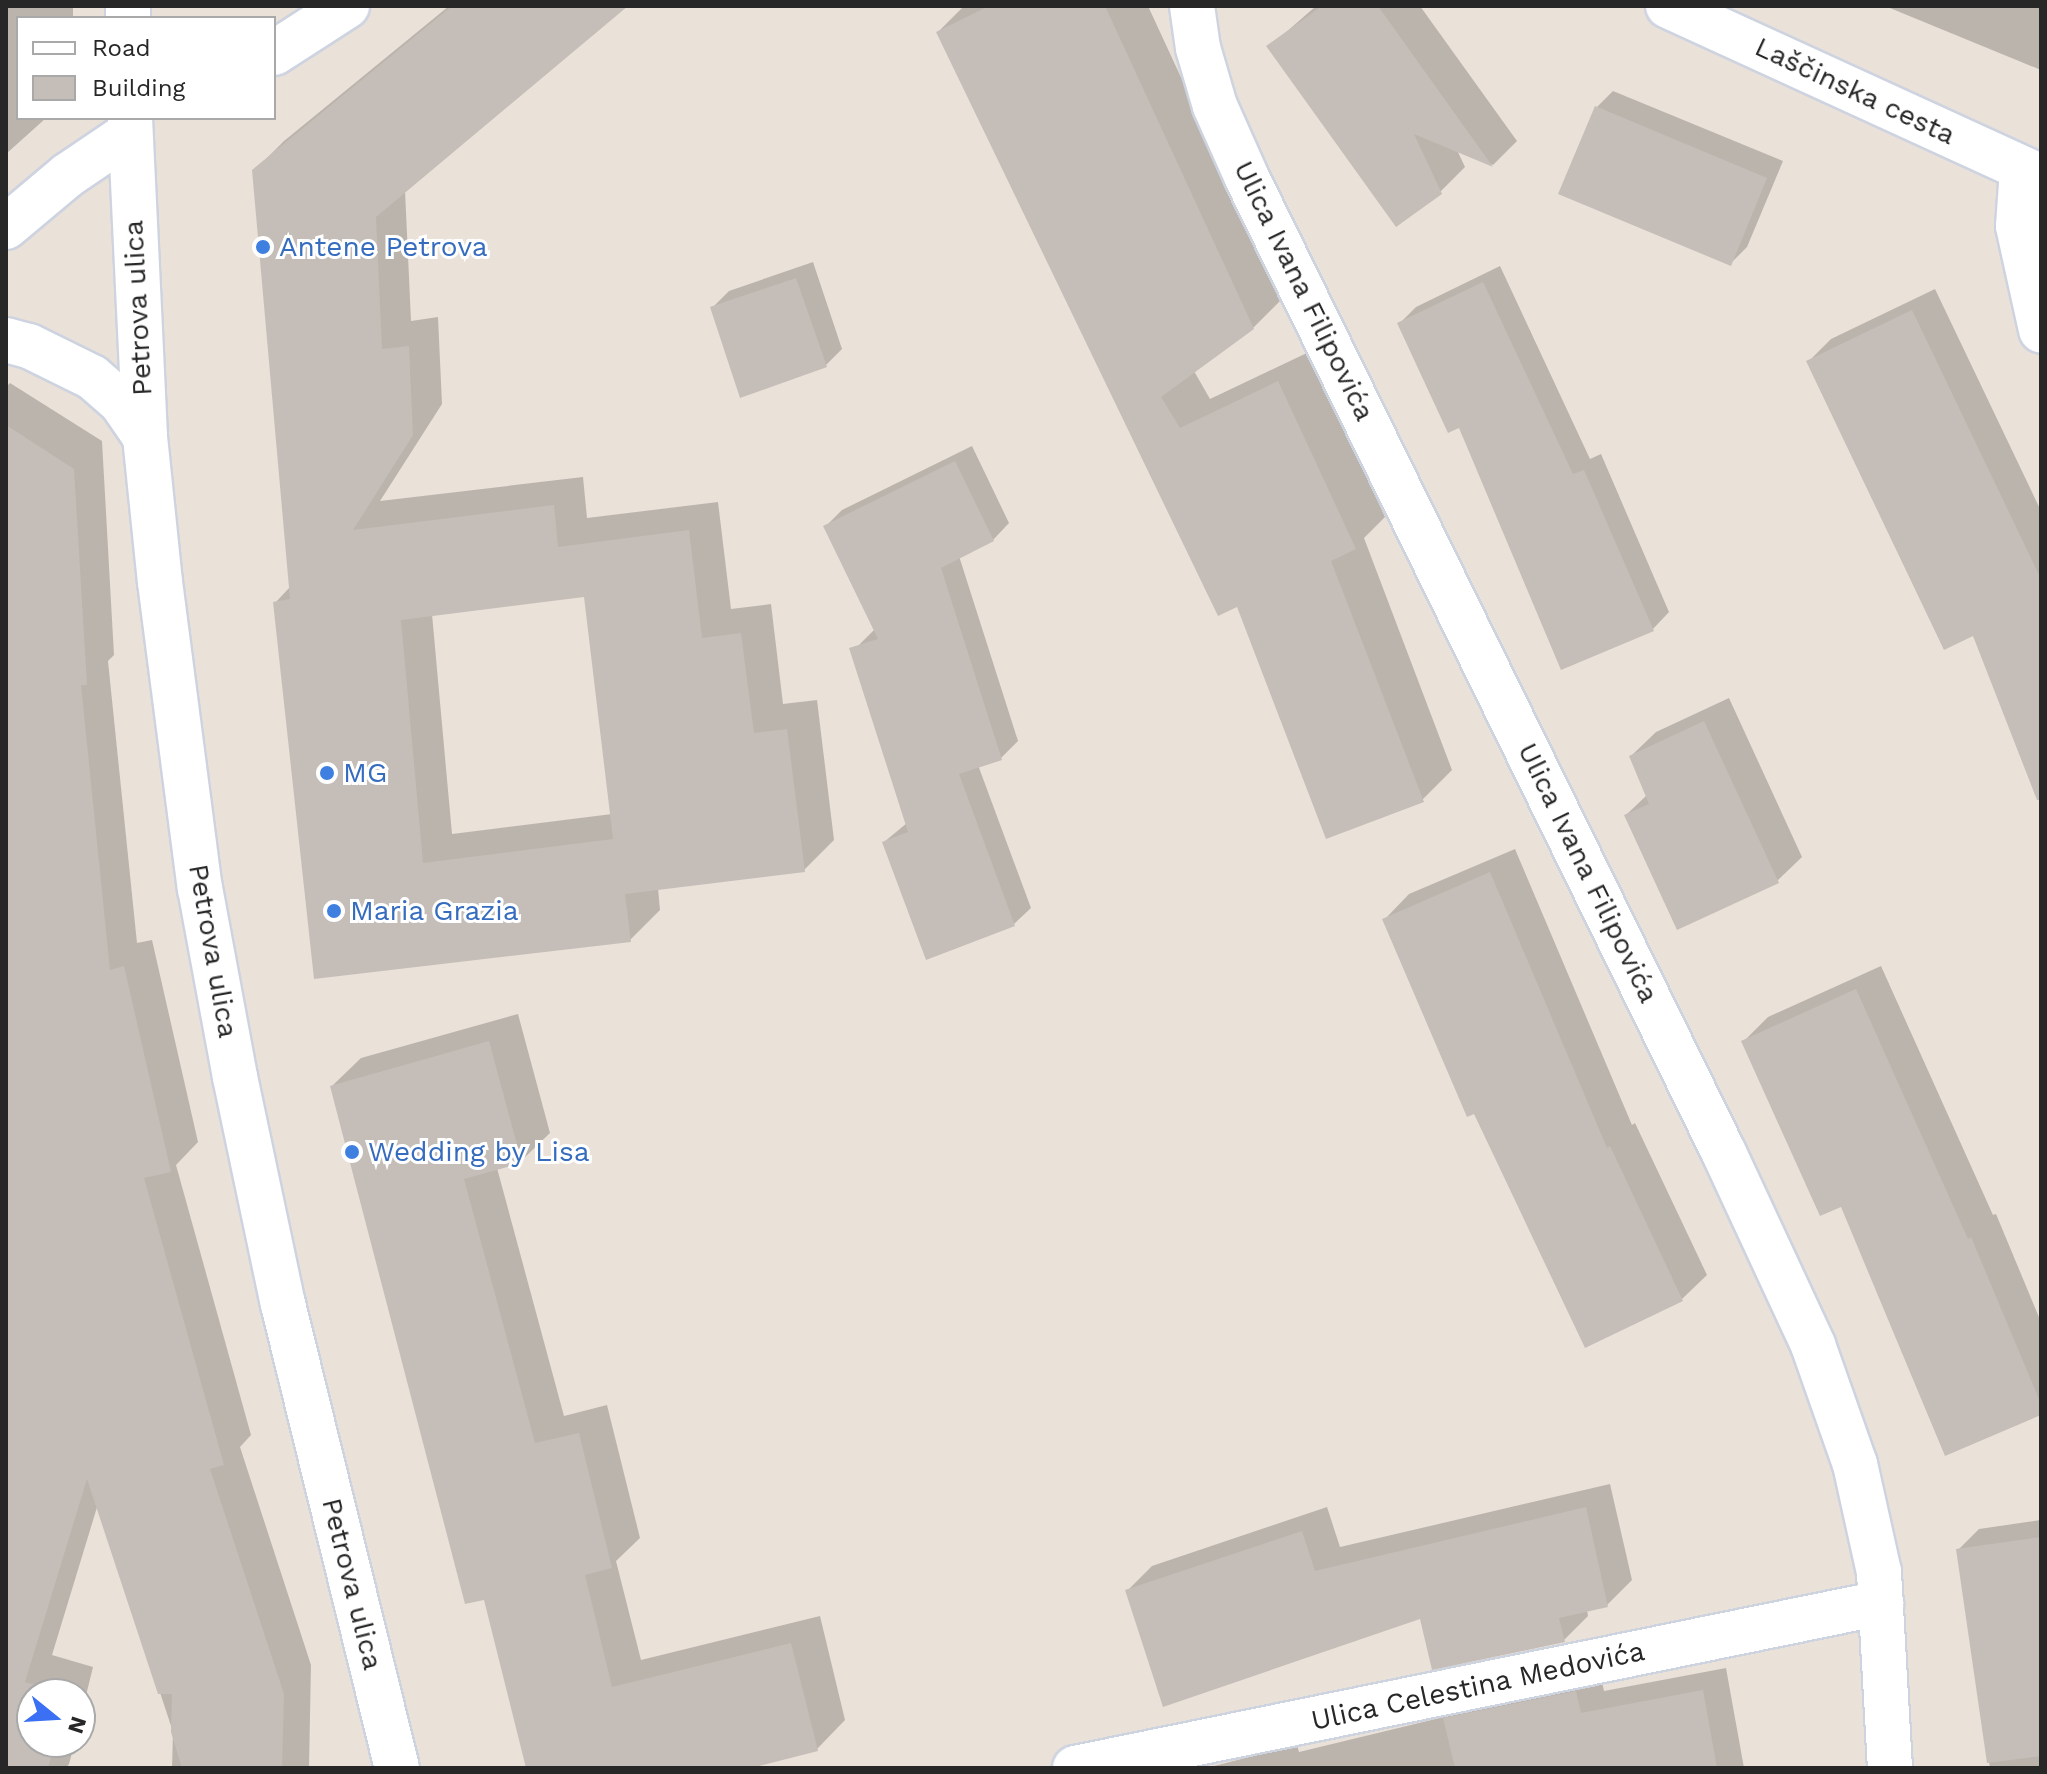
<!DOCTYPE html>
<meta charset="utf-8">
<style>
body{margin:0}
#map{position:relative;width:2047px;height:1774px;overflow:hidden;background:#eae1d9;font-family:"Work Sans",sans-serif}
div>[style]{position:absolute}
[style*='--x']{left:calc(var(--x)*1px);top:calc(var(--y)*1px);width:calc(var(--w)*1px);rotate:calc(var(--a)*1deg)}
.shadow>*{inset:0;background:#0003}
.building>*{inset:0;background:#c5beb8}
.roads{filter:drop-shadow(2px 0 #ced3e0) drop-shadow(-2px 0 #ced3e0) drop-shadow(0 2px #ced3e0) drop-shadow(0 -2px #ced3e0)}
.minor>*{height:44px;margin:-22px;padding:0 22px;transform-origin:22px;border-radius:22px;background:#fff}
.tertiary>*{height:44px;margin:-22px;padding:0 22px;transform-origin:22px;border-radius:22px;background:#fff}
.dots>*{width:22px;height:22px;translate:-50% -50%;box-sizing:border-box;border:4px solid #fff;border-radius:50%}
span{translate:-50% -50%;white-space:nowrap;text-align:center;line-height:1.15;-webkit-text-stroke:6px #fff;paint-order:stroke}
.street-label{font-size:28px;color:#272727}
.shop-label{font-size:28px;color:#366cbe}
.left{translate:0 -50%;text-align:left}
.frame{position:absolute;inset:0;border:8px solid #272727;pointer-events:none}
.legend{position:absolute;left:16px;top:16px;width:260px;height:104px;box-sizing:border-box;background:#fff;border:2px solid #a9a9a9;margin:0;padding:10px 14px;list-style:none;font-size:24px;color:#272727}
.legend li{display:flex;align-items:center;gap:16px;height:40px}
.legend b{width:40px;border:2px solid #a9a9a9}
.north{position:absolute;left:16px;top:1678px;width:80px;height:80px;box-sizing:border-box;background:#fff;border:2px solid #a9a9a9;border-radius:50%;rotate:108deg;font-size:22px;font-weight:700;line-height:32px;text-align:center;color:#272727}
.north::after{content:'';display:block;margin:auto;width:28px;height:36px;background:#3b70f4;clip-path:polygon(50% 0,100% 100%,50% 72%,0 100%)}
</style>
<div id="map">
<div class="shadow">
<i style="clip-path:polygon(6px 6px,73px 6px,73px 18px,18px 18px,18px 118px,46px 118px,6px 154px)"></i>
<i style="clip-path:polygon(evenodd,449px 6px,625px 6px,405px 190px,411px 321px,438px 317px,442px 404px,380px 501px,583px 477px,587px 518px,718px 502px,731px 609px,771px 604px,783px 704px,817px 700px,834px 840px,804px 870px,658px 888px,660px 910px,630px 940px,315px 977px,275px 603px,290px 587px,254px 171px,284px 141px,449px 6px,586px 594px,612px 814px,452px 834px,432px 614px,586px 594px)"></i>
<i style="clip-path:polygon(964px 6px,1148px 6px,1283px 298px,1253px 328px,1194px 371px,1210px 399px,1309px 352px,1385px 517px,1364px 538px,1452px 770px,1422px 800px,1239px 604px,938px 32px)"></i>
<i style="clip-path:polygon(1316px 6px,1420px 6px,1517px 141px,1493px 165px,1457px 150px,1465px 167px,1440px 192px,1269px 47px)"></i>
<i style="clip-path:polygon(1885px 6px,2041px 6px,2041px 70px)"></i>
<i style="clip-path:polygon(1613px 91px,1783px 161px,1747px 247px,1730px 264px,1597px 107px)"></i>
<i style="clip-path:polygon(813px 262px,842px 349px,825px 366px,712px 308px,729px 291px)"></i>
<i style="clip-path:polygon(1500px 266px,1590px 459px,1601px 454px,1669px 612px,1653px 629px,1460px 425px,1399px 324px,1416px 307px)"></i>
<i style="clip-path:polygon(1935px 289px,2041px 511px,2041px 805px,1974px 633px,1809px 361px,1831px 339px)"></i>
<i style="clip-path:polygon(10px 383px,102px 441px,114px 655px,108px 661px,137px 943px,152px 940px,198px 1142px,176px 1165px,251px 1435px,240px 1447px,311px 1665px,309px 1768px,172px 1768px,173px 1732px,98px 1504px,52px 1655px,93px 1667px,80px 1720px,80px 1694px,32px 1694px,32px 1742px,75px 1742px,69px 1764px,66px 1768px,6px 1768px,6px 387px)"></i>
<i style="clip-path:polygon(972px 446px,1009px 523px,993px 540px,959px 556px,1018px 741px,1001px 758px,978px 765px,1031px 908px,1014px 924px,884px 842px,907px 823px,857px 647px,875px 629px,825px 527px,842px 510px)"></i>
<i style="clip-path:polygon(1729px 698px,1802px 857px,1777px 881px,1626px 815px,1647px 795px,1631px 756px,1656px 732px)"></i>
<i style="clip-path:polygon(1515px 849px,1632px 1125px,1635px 1123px,1707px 1275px,1682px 1299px,1385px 919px,1409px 894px)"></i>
<i style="clip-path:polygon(1881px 966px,1993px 1215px,1996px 1214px,2041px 1322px,2041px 1413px,1842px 1204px,1743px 1042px,1768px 1017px)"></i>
<i style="clip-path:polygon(518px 1014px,550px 1133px,521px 1161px,497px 1168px,564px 1416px,607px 1405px,640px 1538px,616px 1561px,641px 1660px,820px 1616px,845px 1720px,817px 1749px,742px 1768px,528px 1768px,486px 1597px,332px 1086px,361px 1058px)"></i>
<i style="clip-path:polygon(1610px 1484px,1632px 1580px,1607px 1605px,1587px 1610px,1588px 1616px,1564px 1640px,1421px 1617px,1127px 1591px,1152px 1566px,1327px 1507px,1340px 1547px)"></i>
<i style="clip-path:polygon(2041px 1520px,2041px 1768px,1990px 1768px,1958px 1550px,1979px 1529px)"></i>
<i style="clip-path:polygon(1726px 1668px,1744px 1768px,1206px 1768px,1297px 1745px,1299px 1752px,1448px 1716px,1469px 1696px,1599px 1669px,1604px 1691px)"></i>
</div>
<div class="building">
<i style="clip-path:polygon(evenodd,452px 6px,628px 6px,376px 217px,382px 349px,409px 346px,413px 435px,353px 530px,554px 505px,558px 547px,689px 530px,702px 638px,741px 633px,754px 733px,787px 729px,805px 872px,625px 894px,631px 942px,314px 979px,273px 602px,290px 599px,252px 170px,452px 6px,584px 597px,613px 839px,423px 863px,401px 620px,584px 597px)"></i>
<i style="clip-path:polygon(989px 6px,1105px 6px,1254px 329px,1161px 397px,1180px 428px,1278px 381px,1356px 549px,1331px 561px,1424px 802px,1326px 839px,1237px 607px,1218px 616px,936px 32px)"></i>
<i style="clip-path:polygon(1322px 6px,1378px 6px,1493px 167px,1414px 134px,1442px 194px,1396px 227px,1266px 46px)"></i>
<i style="clip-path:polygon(1595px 106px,1767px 178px,1731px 266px,1558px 194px)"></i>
<i style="clip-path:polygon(796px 278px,827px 367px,740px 398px,710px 307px)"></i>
<i style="clip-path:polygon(1483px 282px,1573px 474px,1584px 470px,1654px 631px,1561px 670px,1459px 428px,1448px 433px,1397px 323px)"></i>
<i style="clip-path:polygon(1912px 310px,2041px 579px,2041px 800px,2037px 800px,1973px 636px,1944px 650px,1806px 361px)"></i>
<i style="clip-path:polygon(6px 425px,74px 469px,87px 685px,81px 685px,110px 970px,124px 966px,171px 1172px,144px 1178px,224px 1465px,210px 1469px,284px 1694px,282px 1768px,182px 1768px,171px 1732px,172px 1694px,158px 1694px,87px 1479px,25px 1682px,64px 1694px,32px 1694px,32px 1742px,55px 1742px,48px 1768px,6px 1768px)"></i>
<i style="clip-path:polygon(955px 461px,994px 541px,941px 568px,1002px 760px,959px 774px,1015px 926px,926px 960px,882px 842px,908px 832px,849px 648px,878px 639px,823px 526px)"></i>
<i style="clip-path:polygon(1704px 721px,1779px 883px,1677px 930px,1624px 815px,1649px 804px,1629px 756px)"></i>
<i style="clip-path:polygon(1490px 872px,1607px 1148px,1610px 1146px,1683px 1301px,1585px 1348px,1474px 1114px,1467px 1117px,1382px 919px)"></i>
<i style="clip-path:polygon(1856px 989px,1968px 1239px,1971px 1237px,2041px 1404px,2041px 1415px,1945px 1456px,1841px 1207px,1820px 1216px,1741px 1041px)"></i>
<i style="clip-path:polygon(489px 1041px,522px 1163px,464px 1179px,535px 1443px,579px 1433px,612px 1568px,585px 1575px,612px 1687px,791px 1643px,818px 1751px,751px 1768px,526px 1768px,484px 1600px,465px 1604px,330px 1086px)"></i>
<i style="clip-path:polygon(1586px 1507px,1608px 1607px,1559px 1618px,1565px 1642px,1432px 1670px,1420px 1619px,1163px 1707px,1125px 1590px,1302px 1531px,1315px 1571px)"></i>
<i style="clip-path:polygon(2041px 1537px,2041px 1756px,1987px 1763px,1956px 1549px)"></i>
<i style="clip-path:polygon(1703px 1690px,1717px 1768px,1455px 1768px,1443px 1718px,1576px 1691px,1581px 1713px)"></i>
</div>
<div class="roads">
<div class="minor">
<i style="--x:1192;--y:6;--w:42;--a:81.9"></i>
<i style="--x:1198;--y:48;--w:60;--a:73.7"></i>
<i style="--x:1215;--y:106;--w:79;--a:66"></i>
<i style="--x:1247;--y:178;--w:1085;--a:63.93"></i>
<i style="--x:1724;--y:1153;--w:212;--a:65.1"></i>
<i style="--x:1813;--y:1345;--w:126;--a:70.6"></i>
<i style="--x:1855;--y:1464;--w:111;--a:77.5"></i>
<i style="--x:1879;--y:1572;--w:196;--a:86.8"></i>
<i style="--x:2022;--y:169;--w:57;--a:94"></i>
<i style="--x:2018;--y:226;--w:107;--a:77.5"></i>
<i style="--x:6;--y:227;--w:81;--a:-40"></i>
<i style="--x:68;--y:175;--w:75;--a:-34.1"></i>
<i style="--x:1075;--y:1768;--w:823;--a:-11.57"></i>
</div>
<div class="tertiary">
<i style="--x:128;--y:6;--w:12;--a:90"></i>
<i style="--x:1668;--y:6;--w:410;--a:24.6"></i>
<i style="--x:274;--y:53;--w:87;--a:-32.8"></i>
<i style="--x:130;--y:118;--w:319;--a:87.3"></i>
<i style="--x:145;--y:437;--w:146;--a:84.1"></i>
<i style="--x:160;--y:582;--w:309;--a:82.6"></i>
<i style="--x:200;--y:888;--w:192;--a:79.5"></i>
<i style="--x:235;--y:1077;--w:232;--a:78.1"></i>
<i style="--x:283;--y:1304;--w:478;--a:76.2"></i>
<i style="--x:6;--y:340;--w:24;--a:15"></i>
<i style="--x:29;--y:346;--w:70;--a:26.2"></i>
<i style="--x:92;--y:377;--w:38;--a:41"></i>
<i style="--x:121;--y:402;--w:42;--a:55.6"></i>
</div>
</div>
<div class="dots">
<i style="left:263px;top:247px;background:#3f7fe0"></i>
<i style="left:327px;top:773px;background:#3f7fe0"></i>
<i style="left:334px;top:911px;background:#3f7fe0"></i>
<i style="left:352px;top:1152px;background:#3f7fe0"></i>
</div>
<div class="street-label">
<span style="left:1855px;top:91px;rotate:25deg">Laščinska cesta</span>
<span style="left:1304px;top:291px;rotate:64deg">Ulica Ivana Filipovića</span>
<span style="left:138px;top:308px;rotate:-93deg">Petrova ulica</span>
<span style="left:1588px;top:873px;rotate:64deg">Ulica Ivana Filipovića</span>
<span style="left:213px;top:951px;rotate:80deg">Petrova ulica</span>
<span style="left:352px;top:1584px;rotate:76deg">Petrova ulica</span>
<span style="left:1478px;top:1686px;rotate:-12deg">Ulica Celestina Medovića</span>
</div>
<div class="shop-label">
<span class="left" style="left:279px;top:247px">Antene Petrova</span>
<span class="left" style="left:343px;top:773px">MG</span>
<span class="left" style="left:350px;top:911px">Maria Grazia</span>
<span class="left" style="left:368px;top:1152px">Wedding by Lisa</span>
</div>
<div class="frame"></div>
<ul class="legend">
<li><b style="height:10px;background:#fff"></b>Road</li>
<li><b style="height:22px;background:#c5beb8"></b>Building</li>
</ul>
<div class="north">N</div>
</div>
